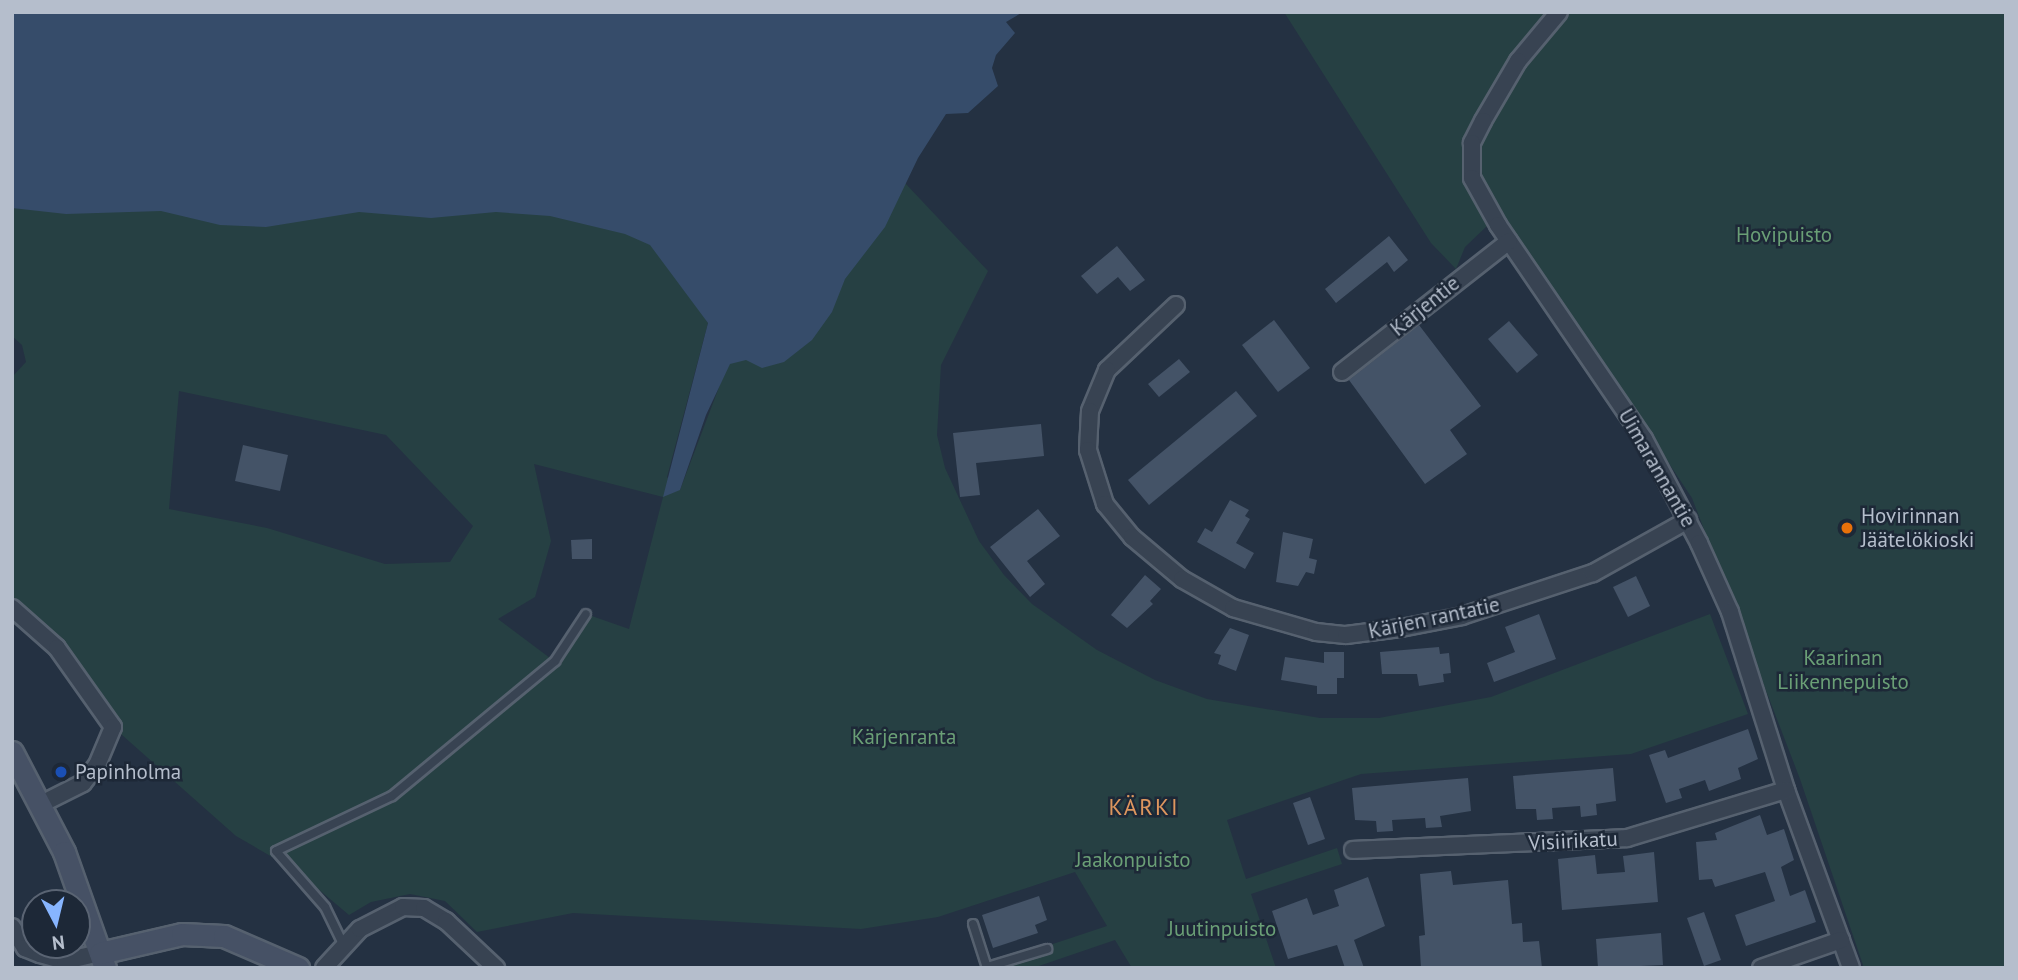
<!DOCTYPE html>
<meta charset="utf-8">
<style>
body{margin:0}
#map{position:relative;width:2018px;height:980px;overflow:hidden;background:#243142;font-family:"PT Sans",sans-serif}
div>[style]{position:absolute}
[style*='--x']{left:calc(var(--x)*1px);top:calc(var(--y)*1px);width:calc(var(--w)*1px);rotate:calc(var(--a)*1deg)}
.green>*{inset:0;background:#264043}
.water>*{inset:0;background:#364c6a}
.building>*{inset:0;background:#445367}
.roads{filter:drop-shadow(2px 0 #56616f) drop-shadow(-2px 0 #56616f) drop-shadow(0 2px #56616f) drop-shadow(0 -2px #56616f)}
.lane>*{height:8px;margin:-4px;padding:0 4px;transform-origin:4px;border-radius:4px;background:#384352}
.street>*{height:16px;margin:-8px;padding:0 8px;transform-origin:8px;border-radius:8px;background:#384352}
.secondary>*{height:21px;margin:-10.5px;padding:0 10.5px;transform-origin:10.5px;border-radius:10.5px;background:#465165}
.dots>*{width:19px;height:19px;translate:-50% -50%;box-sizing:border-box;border:4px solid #1d2837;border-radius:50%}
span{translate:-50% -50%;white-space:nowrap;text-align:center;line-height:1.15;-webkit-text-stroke:5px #1d2837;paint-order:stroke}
.park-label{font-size:21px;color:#6a9f76}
.street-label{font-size:21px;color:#b5becc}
.poi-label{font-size:21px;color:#b5becc}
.left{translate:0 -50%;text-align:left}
.neighbourhood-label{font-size:23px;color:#dd965e;letter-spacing:2px}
.frame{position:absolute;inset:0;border:14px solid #b5becc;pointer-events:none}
.north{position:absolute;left:21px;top:889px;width:70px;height:70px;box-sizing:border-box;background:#1d2837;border:2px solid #5a6473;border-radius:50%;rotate:173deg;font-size:19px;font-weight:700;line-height:28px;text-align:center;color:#b5becc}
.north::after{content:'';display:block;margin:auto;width:24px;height:32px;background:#87b5ff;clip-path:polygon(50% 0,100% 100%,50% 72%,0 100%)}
</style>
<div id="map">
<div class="green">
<i style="clip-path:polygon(1284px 12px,2006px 12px,2006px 968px,1864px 968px,1800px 779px,1692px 498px,1510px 225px,1502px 216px,1487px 226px,1465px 247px,1456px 269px,1431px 243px)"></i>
<i style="clip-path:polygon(evenodd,571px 99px,708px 323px,667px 477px,680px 490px,721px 382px,745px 283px,912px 170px,905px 183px,988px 271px,941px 365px,937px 435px,945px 468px,979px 541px,1004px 575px,1032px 604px,1097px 650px,1155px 680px,1207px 699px,1320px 718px,1379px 718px,1491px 697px,1710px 614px,1748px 714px,1631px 754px,1361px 774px,1227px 820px,1246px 879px,1337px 848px,1342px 864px,1251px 894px,1276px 968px,1132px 968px,1115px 940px,1033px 968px,1007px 968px,1005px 960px,1107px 926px,1075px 872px,938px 917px,861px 929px,573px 913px,477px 932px,445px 901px,410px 894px,371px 902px,349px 915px,298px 872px,236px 836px,113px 727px,57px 648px,12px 608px,12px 377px,26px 362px,22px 345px,12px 336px,12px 208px,571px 99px,179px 391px,386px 435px,473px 526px,450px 562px,385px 564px,267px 528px,169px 509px,179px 391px,571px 99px,534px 464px,663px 497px,629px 629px,586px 614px,554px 661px,498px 619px,535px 597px,551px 541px,534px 464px)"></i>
</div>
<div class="water">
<i style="clip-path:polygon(12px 12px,1023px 12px,1006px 22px,1015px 33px,996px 55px,992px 68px,998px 86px,968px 113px,946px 114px,918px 158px,885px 227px,845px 279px,832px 312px,812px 340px,784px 362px,762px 368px,746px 360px,730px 364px,706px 415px,680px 490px,663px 497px,708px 323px,650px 245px,625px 234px,550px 216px,496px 212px,431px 218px,359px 212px,266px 227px,220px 225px,161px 211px,66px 214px,12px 208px)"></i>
</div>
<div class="building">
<i style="clip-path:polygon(1389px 236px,1408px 260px,1394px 272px,1387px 262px,1336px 303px,1325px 289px)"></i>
<i style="clip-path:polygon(1117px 246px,1145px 280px,1130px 291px,1118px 277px,1097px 294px,1081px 276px)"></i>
<i style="clip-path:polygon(1274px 320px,1310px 368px,1278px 392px,1242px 345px)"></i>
<i style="clip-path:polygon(1509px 321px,1538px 355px,1517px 373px,1488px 339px)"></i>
<i style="clip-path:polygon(1419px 325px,1481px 406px,1450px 430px,1467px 454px,1425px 484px,1349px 380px)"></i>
<i style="clip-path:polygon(1179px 359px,1190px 372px,1159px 397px,1148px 384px)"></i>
<i style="clip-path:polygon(1236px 391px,1257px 416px,1149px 505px,1128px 480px)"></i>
<i style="clip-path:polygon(1041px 424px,1044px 456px,976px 463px,980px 495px,960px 497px,953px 433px)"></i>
<i style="clip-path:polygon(243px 445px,288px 455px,280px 491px,235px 481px)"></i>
<i style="clip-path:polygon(1230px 500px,1249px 510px,1245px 516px,1250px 519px,1236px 543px,1254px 553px,1245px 569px,1197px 542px,1205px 528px,1212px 532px)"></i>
<i style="clip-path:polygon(1038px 509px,1060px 536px,1027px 561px,1045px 584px,1030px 597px,990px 547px)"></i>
<i style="clip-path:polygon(1283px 532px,1313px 539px,1309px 558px,1317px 560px,1314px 574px,1306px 572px,1298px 586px,1276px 582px)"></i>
<i style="clip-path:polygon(592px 539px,592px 559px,572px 559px,571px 540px)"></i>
<i style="clip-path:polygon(1145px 575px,1161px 589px,1150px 601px,1153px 604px,1127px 628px,1111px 615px)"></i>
<i style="clip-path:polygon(1636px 576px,1650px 606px,1628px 617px,1613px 587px)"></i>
<i style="clip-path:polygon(1539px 614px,1556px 659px,1494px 682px,1487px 663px,1515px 652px,1505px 627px)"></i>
<i style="clip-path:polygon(1230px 628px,1249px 635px,1236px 671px,1218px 664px,1221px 655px,1214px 653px)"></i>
<i style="clip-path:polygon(1439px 647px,1440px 654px,1449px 653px,1451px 673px,1443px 674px,1444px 682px,1419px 686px,1417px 674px,1382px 674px,1380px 652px)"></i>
<i style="clip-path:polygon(1324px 652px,1344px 652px,1344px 678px,1337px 678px,1337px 694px,1317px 694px,1317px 686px,1281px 680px,1285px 657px,1324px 663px)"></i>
<i style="clip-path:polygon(1748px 729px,1758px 759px,1738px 768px,1741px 779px,1709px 791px,1705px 780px,1679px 789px,1682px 798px,1666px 803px,1649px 755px,1665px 750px,1668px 758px)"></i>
<i style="clip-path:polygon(1613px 768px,1616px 801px,1596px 804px,1597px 815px,1581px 817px,1580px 806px,1552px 808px,1553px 819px,1537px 820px,1536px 809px,1516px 809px,1513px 776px)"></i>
<i style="clip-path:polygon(1468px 778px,1471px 811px,1440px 816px,1442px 827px,1426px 828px,1425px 818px,1392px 820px,1393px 831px,1377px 832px,1376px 821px,1355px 820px,1352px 788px)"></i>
<i style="clip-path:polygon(1310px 797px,1325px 839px,1308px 845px,1293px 803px)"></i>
<i style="clip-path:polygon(1760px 815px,1767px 835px,1784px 829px,1794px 860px,1781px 867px,1790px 896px,1805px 890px,1816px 922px,1746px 946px,1735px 915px,1775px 901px,1765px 872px,1715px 887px,1712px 879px,1699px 880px,1696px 842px,1717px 840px,1715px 833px)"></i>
<i style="clip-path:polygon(1654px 852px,1658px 902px,1562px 910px,1558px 859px,1595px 855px,1597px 874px,1625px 872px,1623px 856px)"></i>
<i style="clip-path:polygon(1451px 871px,1453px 885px,1508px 880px,1512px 924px,1522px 923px,1523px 942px,1539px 941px,1542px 968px,1421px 968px,1419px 936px,1425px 935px,1420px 874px)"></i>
<i style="clip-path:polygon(1368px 877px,1385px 926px,1354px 940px,1364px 968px,1345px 968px,1337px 945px,1288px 959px,1272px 911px,1307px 898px,1313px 915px,1339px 906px,1334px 890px)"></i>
<i style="clip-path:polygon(1039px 896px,1047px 920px,1035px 925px,1038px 933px,993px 948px,982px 915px)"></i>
<i style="clip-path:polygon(1704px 912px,1721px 960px,1704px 966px,1687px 918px)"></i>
<i style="clip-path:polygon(1661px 933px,1663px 965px,1598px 968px,1596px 939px)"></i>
</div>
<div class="roads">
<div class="lane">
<i style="--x:973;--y:924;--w:46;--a:72.3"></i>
<i style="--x:344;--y:946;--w:43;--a:-116"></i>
<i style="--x:325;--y:907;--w:74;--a:-131.2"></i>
<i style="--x:276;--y:851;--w:128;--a:-25.4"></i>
<i style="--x:392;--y:796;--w:212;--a:-39.6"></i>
<i style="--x:555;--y:661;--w:56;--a:-56.6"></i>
<i style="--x:987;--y:967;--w:63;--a:-16.7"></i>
</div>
<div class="street">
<i style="--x:1559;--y:12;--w:64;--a:129.9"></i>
<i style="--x:1518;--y:61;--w:69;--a:120.3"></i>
<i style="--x:1483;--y:121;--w:25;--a:117"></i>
<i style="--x:1472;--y:143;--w:35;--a:90"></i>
<i style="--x:1472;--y:178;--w:54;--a:61"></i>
<i style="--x:1498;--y:225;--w:259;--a:55.7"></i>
<i style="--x:1644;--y:439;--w:118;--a:62.1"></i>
<i style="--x:1699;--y:543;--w:76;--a:65.8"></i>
<i style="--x:1730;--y:612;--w:187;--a:72.5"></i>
<i style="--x:1786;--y:790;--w:189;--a:69.9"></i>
<i style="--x:1176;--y:305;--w:95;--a:136.7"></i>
<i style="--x:1107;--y:370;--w:44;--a:112.5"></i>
<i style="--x:1090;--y:411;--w:39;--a:93"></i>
<i style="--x:1088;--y:450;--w:57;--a:72.5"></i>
<i style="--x:1105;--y:504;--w:43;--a:50.7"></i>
<i style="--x:1132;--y:537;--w:65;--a:40"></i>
<i style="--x:1182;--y:579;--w:59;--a:29.6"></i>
<i style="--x:1233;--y:608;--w:86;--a:16.1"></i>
<i style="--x:1316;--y:632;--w:30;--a:6"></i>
<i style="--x:1346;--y:635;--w:55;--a:-7.3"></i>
<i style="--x:1401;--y:628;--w:62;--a:-11.1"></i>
<i style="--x:1462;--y:616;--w:138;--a:-18.2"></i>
<i style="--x:1593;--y:573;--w:109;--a:-29.2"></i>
<i style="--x:1342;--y:372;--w:212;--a:-38.1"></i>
<i style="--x:12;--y:608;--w:60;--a:41.6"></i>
<i style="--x:57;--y:648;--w:97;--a:54.7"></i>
<i style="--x:113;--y:727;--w:41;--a:112.8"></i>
<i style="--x:97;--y:765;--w:23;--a:128"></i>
<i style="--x:83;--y:783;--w:47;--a:153.4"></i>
<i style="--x:1353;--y:850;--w:274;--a:-2.5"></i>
<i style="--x:1627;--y:838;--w:166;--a:-16.8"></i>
<i style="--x:12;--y:927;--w:25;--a:58"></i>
<i style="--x:25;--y:948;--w:16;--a:22"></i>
<i style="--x:40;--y:954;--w:26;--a:16"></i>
<i style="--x:65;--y:961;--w:36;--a:-13"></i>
<i style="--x:324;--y:968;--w:53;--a:-47.3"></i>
<i style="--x:360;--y:929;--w:48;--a:-27.1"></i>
<i style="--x:403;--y:907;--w:21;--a:3"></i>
<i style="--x:424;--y:908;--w:26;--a:31"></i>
<i style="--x:446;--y:921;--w:69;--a:43.2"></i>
<i style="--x:1761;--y:968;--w:85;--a:-19.3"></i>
</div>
<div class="secondary">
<i style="--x:12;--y:752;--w:113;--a:62.5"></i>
<i style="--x:64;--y:852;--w:123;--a:70.5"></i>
<i style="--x:100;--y:953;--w:84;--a:-13"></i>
<i style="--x:182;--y:934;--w:42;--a:2.7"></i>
<i style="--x:224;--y:936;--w:81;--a:23.4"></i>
</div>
</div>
<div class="dots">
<i style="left:1847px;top:528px;background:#e8710a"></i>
<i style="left:61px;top:772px;background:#1a4fb4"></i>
</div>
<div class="park-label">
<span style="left:1784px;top:235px">Hovipuisto</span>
<span style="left:1843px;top:670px">Kaarinan<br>Liikennepuisto</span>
<span style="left:904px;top:737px">Kärjenranta</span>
<span style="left:1133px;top:860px">Jaakonpuisto</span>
<span style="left:1222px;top:929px">Juutinpuisto</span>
</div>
<div class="street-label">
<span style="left:1425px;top:306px;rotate:-39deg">Kärjentie</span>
<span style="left:1657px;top:468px;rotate:60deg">Uimarannantie</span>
<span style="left:1434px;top:618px;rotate:-12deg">Kärjen rantatie</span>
<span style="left:1573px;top:841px;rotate:-3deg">Visiirikatu</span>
</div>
<div class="poi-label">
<span class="left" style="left:1861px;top:528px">Hovirinnan<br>Jäätelökioski</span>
<span class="left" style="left:75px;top:772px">Papinholma</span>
</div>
<div class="neighbourhood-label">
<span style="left:1144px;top:807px">KÄRKI</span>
</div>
<div class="frame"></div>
<div class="north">N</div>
</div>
